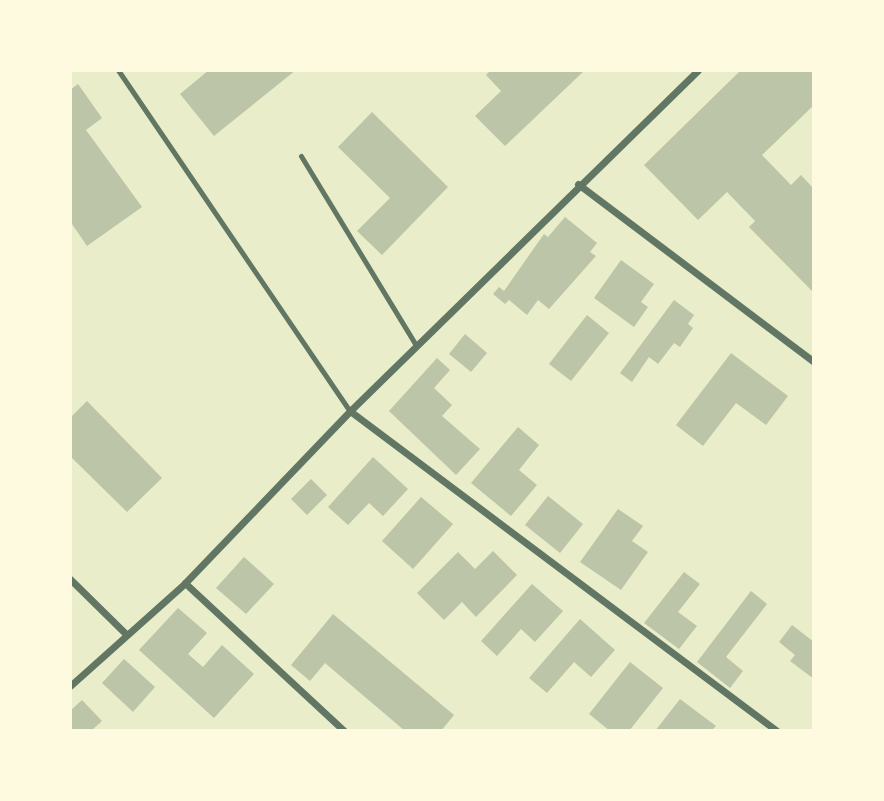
<!DOCTYPE html>
<style>
body{margin:0}
#map{position:relative;width:884px;height:801px;overflow:hidden;background:#e9edc9;font-family:Mulish,sans-serif}
div>[style]{position:absolute}
[style*='--x']{left:calc(var(--x)*1px);top:calc(var(--y)*1px);width:calc(var(--w)*1px);rotate:calc(var(--a)*1deg)}
.building>*{inset:0;background:#bcc5a7}
.service>*{height:5px;margin:-2.5px;padding:0 2.5px;transform-origin:2.5px;border-radius:2.5px;background:#617663}
.minor>*{height:7px;margin:-3.5px;padding:0 3.5px;transform-origin:3.5px;border-radius:3.5px;background:#617663}
span{translate:-50% -50%;white-space:nowrap;text-align:center;line-height:1.15;-webkit-text-stroke:7px #fefae0;paint-order:stroke}
.frame{position:absolute;inset:0;border:72px solid #fefae0;pointer-events:none}
</style>
<div id="map">
<div class="building">
<i style="clip-path:polygon(209px 70px,296px 70px,214px 136px,180px 94px)"></i>
<i style="clip-path:polygon(491px 70px,585px 70px,505px 146px,475px 116px,501px 91px,486px 75px)"></i>
<i style="clip-path:polygon(741px 70px,814px 70px,814px 105px,762px 155px,791px 185px,801px 175px,814px 189px,814px 293px,749px 227px,755px 221px,727px 192px,698px 220px,644px 165px)"></i>
<i style="clip-path:polygon(78px 84px,102px 118px,86px 130px,142px 207px,87px 246px,70px 221px,70px 90px)"></i>
<i style="clip-path:polygon(372px 112px,448px 187px,382px 255px,357px 231px,390px 198px,338px 147px)"></i>
<i style="clip-path:polygon(565px 217px,597px 243px,590px 252px,596px 256px,549px 309px,538px 300px,527px 315px,509px 300px,505px 304px,493px 294px,499px 287px,504px 291px,544px 234px,548px 237px)"></i>
<i style="clip-path:polygon(621px 260px,654px 284px,641px 302px,648px 307px,634px 327px,594px 298px)"></i>
<i style="clip-path:polygon(674px 300px,694px 315px,688px 324px,693px 328px,680px 347px,674px 343px,658px 364px,649px 357px,632px 382px,620px 373px)"></i>
<i style="clip-path:polygon(587px 315px,609px 333px,571px 381px,549px 364px)"></i>
<i style="clip-path:polygon(465px 334px,487px 353px,471px 372px,449px 354px)"></i>
<i style="clip-path:polygon(731px 353px,788px 396px,766px 425px,736px 403px,703px 446px,676px 425px)"></i>
<i style="clip-path:polygon(437px 358px,450px 370px,434px 388px,452px 405px,442px 416px,480px 449px,456px 475px,389px 411px)"></i>
<i style="clip-path:polygon(87px 401px,162px 478px,127px 512px,70px 456px,70px 418px)"></i>
<i style="clip-path:polygon(518px 427px,539px 445px,519px 470px,537px 485px,511px 516px,471px 483px)"></i>
<i style="clip-path:polygon(373px 457px,408px 489px,383px 516px,369px 503px,348px 525px,328px 507px)"></i>
<i style="clip-path:polygon(311px 479px,327px 495px,307px 515px,291px 499px)"></i>
<i style="clip-path:polygon(548px 496px,583px 524px,560px 553px,525px 525px)"></i>
<i style="clip-path:polygon(421px 497px,453px 524px,413px 569px,382px 541px)"></i>
<i style="clip-path:polygon(618px 509px,643px 526px,632px 541px,648px 552px,621px 590px,580px 562px)"></i>
<i style="clip-path:polygon(493px 551px,517px 575px,476px 617px,462px 602px,444px 620px,417px 593px,458px 552px,475px 569px)"></i>
<i style="clip-path:polygon(244px 557px,274px 584px,246px 614px,216px 588px)"></i>
<i style="clip-path:polygon(684px 572px,700px 584px,678px 612px,697px 626px,679px 649px,644px 623px)"></i>
<i style="clip-path:polygon(532px 584px,563px 611px,535px 642px,521px 629px,497px 656px,481px 641px)"></i>
<i style="clip-path:polygon(751px 591px,767px 604px,726px 657px,743px 671px,730px 688px,697px 662px)"></i>
<i style="clip-path:polygon(178px 608px,207px 633px,188px 654px,203px 667px,222px 645px,254px 674px,214px 718px,139px 650px)"></i>
<i style="clip-path:polygon(333px 614px,454px 715px,441px 731px,405px 731px,325px 663px,310px 681px,291px 665px)"></i>
<i style="clip-path:polygon(580px 619px,615px 650px,591px 677px,574px 662px,547px 693px,529px 678px)"></i>
<i style="clip-path:polygon(792px 625px,814px 642px,814px 679px,790px 661px,795px 655px,779px 642px)"></i>
<i style="clip-path:polygon(124px 659px,155px 687px,133px 712px,102px 683px)"></i>
<i style="clip-path:polygon(630px 662px,663px 688px,629px 731px,610px 731px,589px 714px)"></i>
<i style="clip-path:polygon(680px 699px,716px 726px,711px 731px,655px 731px)"></i>
<i style="clip-path:polygon(82px 700px,102px 721px,91px 731px,70px 731px,70px 711px)"></i>
</div>
<div class="service">
<i style="--x:118;--y:70;--w:412;--a:55.8"></i>
<i style="--x:301;--y:156;--w:221;--a:58.7"></i>
</div>
<div class="minor">
<i style="--x:578;--y:184;--w:296;--a:37"></i>
<i style="--x:350;--y:411;--w:534;--a:36.85"></i>
<i style="--x:70;--y:579;--w:77;--a:44.5"></i>
<i style="--x:185;--y:583;--w:217;--a:42.9"></i>
<i style="--x:70;--y:686;--w:154;--a:-41.8"></i>
<i style="--x:185;--y:583;--w:238;--a:-46.2"></i>
<i style="--x:350;--y:411;--w:487;--a:-44.4"></i>
</div>
<div class="frame"></div>
</div>
